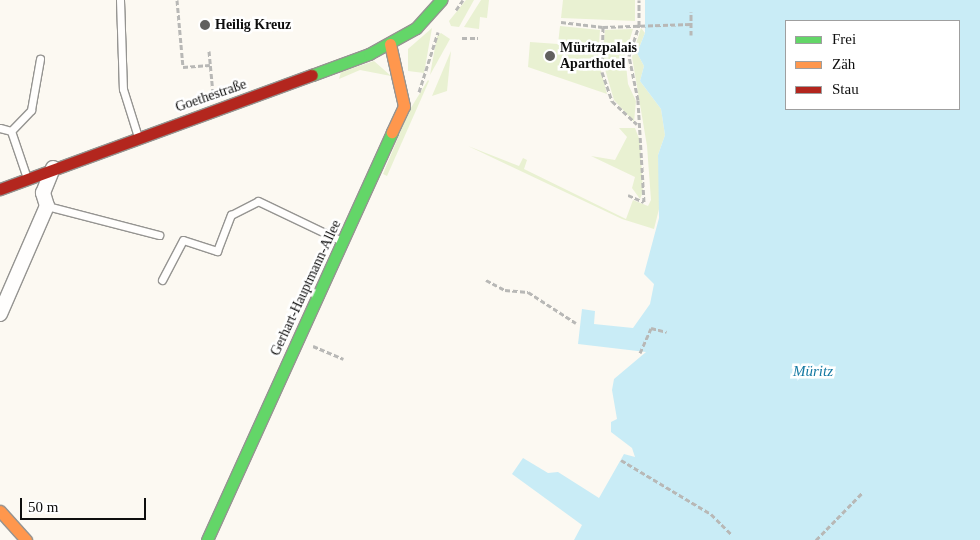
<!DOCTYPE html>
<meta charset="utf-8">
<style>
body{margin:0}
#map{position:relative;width:980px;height:540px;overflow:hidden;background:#fcf9f2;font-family:"Times New Roman",serif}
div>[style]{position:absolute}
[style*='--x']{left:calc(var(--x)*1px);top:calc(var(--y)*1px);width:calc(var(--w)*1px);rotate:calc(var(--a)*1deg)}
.green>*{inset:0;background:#e9f1d2}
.water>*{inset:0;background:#c9ecf6}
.path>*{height:3px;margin-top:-1.5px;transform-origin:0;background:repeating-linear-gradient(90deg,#b8b8b6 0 5px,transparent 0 7.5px)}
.roads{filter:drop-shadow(1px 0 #959491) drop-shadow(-1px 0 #959491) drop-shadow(0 1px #959491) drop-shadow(0 -1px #959491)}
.lane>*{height:7px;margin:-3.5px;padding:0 3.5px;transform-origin:3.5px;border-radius:3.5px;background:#fffefd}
.street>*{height:14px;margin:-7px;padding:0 7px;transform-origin:7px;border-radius:7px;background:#fffefd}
.fast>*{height:11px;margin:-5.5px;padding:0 5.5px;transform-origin:5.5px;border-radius:5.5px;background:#63d668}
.slow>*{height:11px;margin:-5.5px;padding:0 5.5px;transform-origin:5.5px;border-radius:5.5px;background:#ff974d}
.jam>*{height:11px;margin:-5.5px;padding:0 5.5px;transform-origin:5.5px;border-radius:5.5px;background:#b3261e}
.dots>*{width:14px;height:14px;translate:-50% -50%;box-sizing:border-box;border:2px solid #fff;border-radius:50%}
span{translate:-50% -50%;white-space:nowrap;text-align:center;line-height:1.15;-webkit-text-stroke:5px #fff;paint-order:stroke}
.poi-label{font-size:14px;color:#0e0e0e;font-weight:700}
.left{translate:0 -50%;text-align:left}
.street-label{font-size:14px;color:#0e0e0e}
.water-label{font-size:15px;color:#1579a2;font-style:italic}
.legend{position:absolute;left:785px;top:20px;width:175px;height:90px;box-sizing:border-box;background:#fff;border:1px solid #9f9f9f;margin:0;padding:6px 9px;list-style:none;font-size:15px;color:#0e0e0e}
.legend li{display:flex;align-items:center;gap:10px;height:25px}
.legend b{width:25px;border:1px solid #9f9f9f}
.scale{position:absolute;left:20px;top:498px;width:126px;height:22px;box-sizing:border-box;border:2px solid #0e0e0e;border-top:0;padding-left:6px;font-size:15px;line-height:18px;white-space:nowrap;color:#0e0e0e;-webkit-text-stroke:4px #fff;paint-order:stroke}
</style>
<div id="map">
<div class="green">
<i style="clip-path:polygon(466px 0,474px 0,459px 27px,451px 26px,449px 21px)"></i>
<i style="clip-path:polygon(481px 0,489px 0,487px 18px,480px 17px,479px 29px,464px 27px)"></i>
<i style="clip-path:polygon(563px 0,635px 0,635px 21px,561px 18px)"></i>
<i style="clip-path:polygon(560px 26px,600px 30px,598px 59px,607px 94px,528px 67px,530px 42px,558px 44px)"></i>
<i style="clip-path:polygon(432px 28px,424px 73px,408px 71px,408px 49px)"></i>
<i style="clip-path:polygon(641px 28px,645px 33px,637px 53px,644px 66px,640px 81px,661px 109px,665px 135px,658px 155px,661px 201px,654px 229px,622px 219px,468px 146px,519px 166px,523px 158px,527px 160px,524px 169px,626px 219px,633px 200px,648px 206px,651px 200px,647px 146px,632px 57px)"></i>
<i style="clip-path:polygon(633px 29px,625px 55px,628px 84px,636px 101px,634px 122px,614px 100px,602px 59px,605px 30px)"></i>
<i style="clip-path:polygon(441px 33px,450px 39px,430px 75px,437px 36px)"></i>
<i style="clip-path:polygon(451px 51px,447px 91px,432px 96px)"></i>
<i style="clip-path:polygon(374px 61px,391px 76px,360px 70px,339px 79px,341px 72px)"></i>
<i style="clip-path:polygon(428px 80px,429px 81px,387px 176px,383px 174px,409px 111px)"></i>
<i style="clip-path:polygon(619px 128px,635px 128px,640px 141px,643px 192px,640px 199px,632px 188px,635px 177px,591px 156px,615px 160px,627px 137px)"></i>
</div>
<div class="water">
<i style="clip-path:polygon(evenodd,645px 0,980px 0,980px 540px,574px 540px,582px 525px,512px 474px,523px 458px,548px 473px,558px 472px,599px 498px,624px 454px,635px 457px,632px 448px,611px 432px,611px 422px,617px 419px,612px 390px,614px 379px,646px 352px,578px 344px,582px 309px,595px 311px,594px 324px,633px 328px,650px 304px,654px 284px,644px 274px,659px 218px,658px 155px,665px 135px,661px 109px,640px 81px,644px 66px,637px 53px,645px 33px,645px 0,959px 21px,959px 109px,786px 109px,786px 21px,959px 21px)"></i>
</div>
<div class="path">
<i style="--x:177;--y:0;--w:67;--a:84.9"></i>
<i style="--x:183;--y:67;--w:27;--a:-4"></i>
<i style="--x:456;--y:10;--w:12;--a:-55"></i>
<i style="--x:561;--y:22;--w:42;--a:6.8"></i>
<i style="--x:603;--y:27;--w:88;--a:-2"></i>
<i style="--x:603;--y:27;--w:45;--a:91.3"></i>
<i style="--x:602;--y:72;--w:31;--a:71"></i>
<i style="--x:612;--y:101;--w:34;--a:43"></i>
<i style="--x:691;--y:35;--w:23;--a:-90"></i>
<i style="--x:462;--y:38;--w:16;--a:0"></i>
<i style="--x:209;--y:51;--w:42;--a:84.6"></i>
<i style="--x:419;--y:92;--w:63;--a:-72.4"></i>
<i style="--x:628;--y:195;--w:17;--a:24"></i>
<i style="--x:644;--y:202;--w:102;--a:-93.4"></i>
<i style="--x:638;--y:100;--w:45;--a:-101.6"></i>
<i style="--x:629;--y:56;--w:33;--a:-72"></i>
<i style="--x:639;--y:25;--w:25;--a:-90"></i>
<i style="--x:486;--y:280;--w:21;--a:28"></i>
<i style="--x:505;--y:290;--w:23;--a:5"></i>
<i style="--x:528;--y:292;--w:57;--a:32.9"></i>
<i style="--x:313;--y:346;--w:33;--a:23"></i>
<i style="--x:640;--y:353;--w:27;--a:-66"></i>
<i style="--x:651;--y:328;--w:16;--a:14"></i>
<i style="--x:621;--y:460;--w:105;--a:31"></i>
<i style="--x:711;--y:514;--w:28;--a:45"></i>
<i style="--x:816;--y:540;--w:67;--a:-45.6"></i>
</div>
<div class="roads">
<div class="lane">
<i style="--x:120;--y:0;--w:89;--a:88.1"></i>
<i style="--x:123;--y:89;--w:50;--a:72.6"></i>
<i style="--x:0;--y:128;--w:11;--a:15"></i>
<i style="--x:11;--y:131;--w:29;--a:-46"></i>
<i style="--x:31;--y:110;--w:52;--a:-80"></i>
<i style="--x:11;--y:131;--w:50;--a:71.2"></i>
<i style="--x:47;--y:206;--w:116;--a:14.5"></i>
<i style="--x:162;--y:280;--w:45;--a:-62.3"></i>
<i style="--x:183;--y:240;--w:36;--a:18"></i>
<i style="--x:217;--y:251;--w:39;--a:-69"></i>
<i style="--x:231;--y:215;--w:30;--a:-27"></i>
<i style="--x:258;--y:201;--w:93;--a:25.5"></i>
</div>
<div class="street">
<i style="--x:0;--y:314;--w:118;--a:-66.5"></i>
<i style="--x:47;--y:206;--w:14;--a:-107"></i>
<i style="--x:43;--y:193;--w:27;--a:-68"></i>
</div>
<div class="fast">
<i style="--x:312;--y:75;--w:61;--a:-20.2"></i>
<i style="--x:369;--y:54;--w:54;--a:-29"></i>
<i style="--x:416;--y:28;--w:38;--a:-48"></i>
<i style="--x:207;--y:540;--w:448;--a:-65.6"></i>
</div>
<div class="slow">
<i style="--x:390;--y:44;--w:64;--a:77.3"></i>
<i style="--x:404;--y:106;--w:29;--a:115"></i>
<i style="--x:0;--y:511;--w:39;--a:48"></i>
</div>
<div class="jam">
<i style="--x:0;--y:189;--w:332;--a:-20.1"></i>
</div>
</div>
<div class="dots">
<i style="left:205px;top:25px;background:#61605e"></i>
<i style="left:550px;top:56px;background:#61605e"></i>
</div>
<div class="poi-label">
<span class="left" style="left:215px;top:25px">Heilig Kreuz</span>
<span class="left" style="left:560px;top:56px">Müritzpalais<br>Aparthotel</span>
</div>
<div class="street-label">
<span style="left:211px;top:96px;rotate:-19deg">Goethestraße</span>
<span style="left:306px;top:288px;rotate:-65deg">Gerhart-Hauptmann-Allee</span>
</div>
<div class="water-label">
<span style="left:813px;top:372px">Müritz</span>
</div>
<ul class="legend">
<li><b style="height:6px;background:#63d668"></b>Frei</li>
<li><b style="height:6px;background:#ff974d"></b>Zäh</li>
<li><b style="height:6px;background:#b3261e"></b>Stau</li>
</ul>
<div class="scale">50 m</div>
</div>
